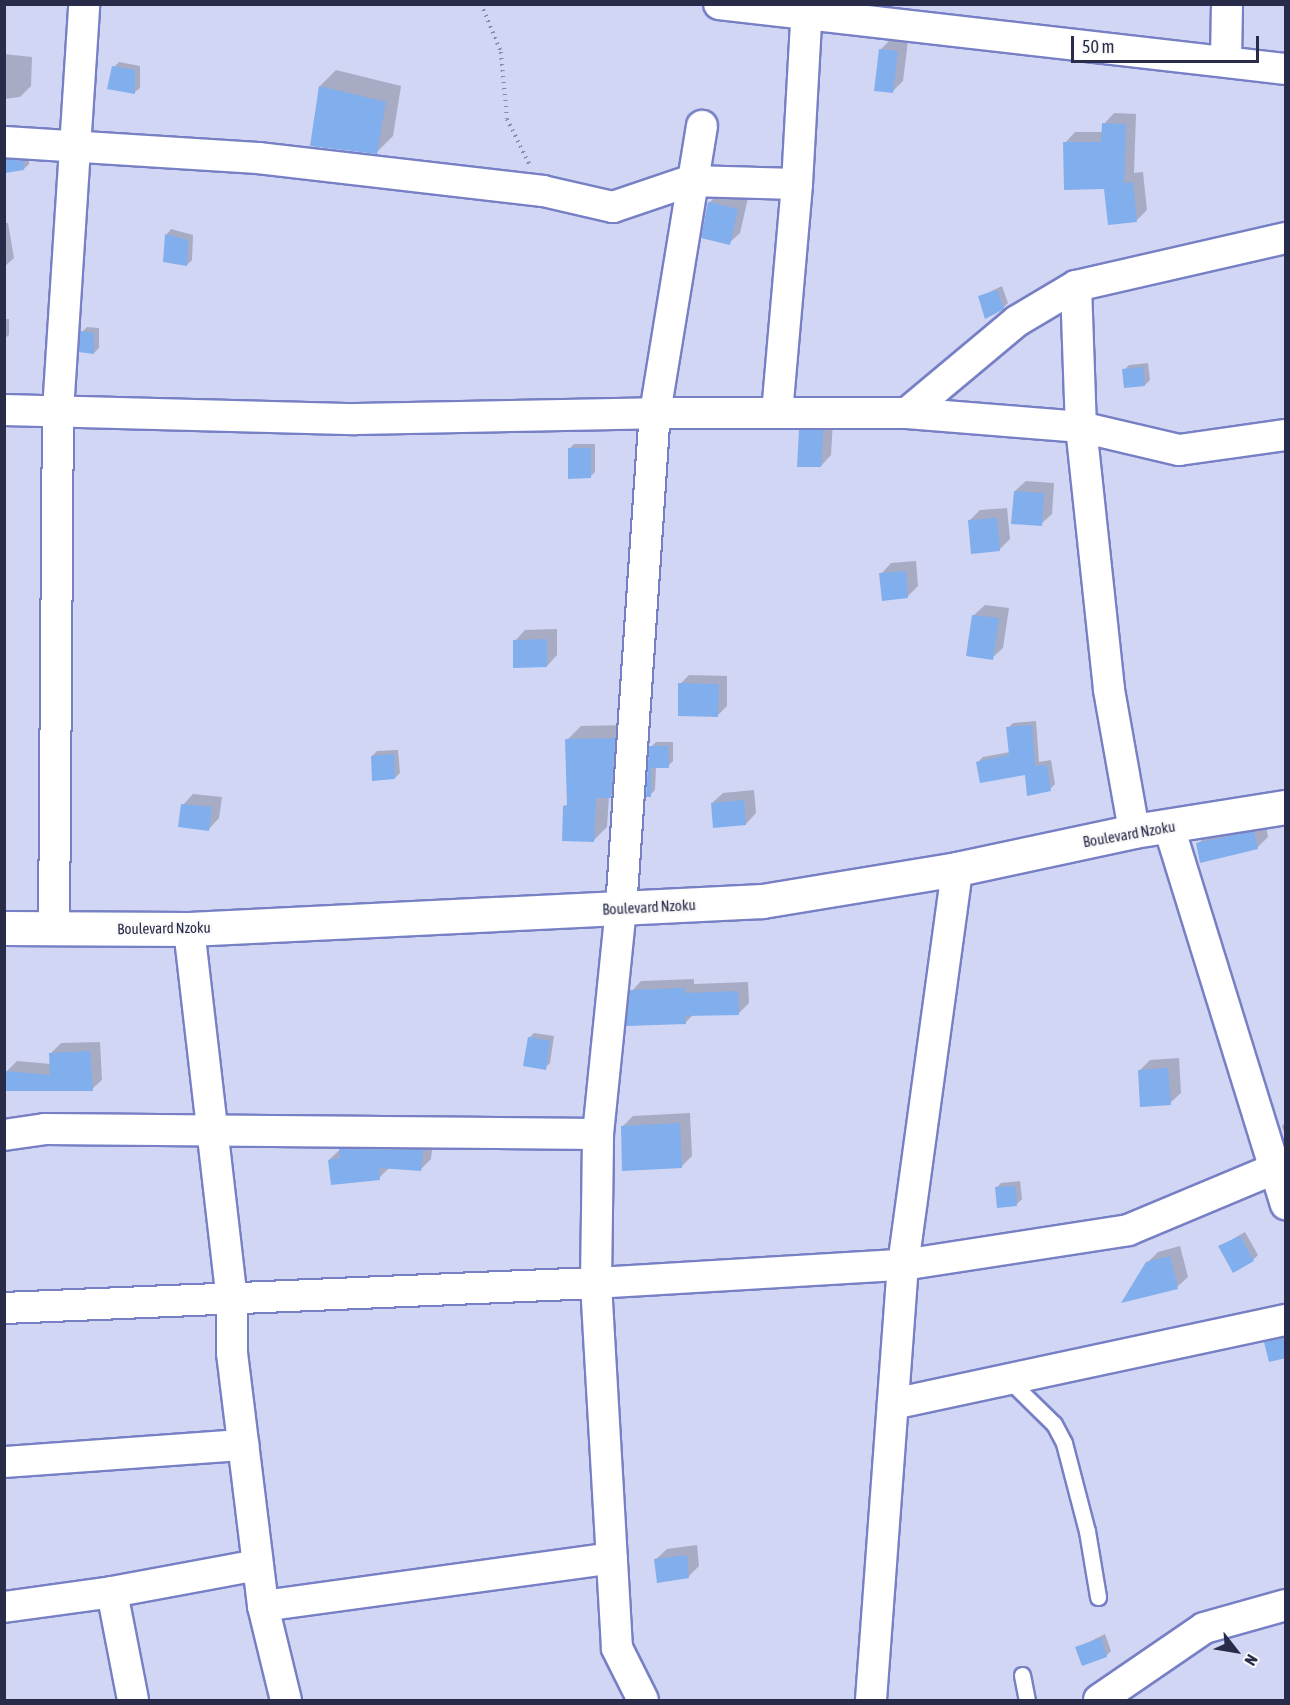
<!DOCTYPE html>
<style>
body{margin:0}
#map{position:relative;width:1290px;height:1705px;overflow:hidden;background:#d1d6f4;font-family:"Asap Condensed",sans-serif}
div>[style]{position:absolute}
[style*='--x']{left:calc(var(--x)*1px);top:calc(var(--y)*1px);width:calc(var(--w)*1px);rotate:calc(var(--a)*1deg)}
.shadow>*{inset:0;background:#0003}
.building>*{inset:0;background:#81aeed}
.path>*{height:4px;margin-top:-2px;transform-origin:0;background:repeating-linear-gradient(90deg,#858aa7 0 1.5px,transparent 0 6px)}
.roads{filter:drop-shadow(2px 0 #7780c5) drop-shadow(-2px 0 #7780c5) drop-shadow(0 2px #7780c5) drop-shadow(0 -2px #7780c5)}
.service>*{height:15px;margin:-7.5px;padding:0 7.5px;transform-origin:7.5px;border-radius:7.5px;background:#fff}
.minor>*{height:30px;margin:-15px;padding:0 15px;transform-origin:15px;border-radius:15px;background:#fff}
.tertiary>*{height:33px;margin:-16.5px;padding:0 16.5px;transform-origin:16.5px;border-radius:16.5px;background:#fff}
span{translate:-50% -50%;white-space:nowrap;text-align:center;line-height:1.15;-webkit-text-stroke:4.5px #f9f9f9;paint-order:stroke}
.street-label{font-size:15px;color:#282c49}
.frame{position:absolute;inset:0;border:6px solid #282c49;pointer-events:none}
.north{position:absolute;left:1206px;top:1621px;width:60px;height:60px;-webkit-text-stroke:4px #f9f9f9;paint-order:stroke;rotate:121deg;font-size:16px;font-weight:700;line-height:24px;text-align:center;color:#282c49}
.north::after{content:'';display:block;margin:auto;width:21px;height:27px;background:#282c49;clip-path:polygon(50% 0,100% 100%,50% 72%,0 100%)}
.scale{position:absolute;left:1071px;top:36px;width:188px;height:27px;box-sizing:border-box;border:3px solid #282c49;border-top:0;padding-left:8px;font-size:18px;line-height:21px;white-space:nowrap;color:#282c49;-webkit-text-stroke:4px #f9f9f9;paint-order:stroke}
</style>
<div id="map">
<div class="shadow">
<i style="clip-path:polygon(891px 39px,908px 41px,903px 81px,892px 92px,880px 50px)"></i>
<i style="clip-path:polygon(4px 54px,32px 57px,31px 86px,20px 97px,4px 99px)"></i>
<i style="clip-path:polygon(119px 62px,140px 66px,140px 88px,135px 92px,114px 67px)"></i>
<i style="clip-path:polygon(336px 70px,401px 86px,393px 136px,376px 153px,320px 86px)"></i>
<i style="clip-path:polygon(1114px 113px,1136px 114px,1134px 173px,1143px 172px,1147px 210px,1137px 220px,1065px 143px,1075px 132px,1103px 132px,1104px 124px)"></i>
<i style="clip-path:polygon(11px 155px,29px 156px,29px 164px,24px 169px,6px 160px)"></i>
<i style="clip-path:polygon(720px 192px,748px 198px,740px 233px,729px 243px,709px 203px)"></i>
<i style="clip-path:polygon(4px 223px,8px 223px,14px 258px,4px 267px)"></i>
<i style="clip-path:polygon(171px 229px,193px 235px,192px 260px,187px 265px,164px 260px,167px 234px)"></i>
<i style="clip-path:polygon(1002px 286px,1008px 303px,1003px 308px,979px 297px)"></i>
<i style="clip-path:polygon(4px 319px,9px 319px,9px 335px,4px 339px)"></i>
<i style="clip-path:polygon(87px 327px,99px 328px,99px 348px,94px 353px,82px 332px)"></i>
<i style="clip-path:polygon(1148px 363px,1150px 380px,1145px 385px,1124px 370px,1129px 365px)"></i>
<i style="clip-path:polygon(811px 420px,833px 420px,831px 455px,821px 466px,801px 431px)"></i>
<i style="clip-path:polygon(574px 444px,595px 444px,595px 472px,590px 477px,569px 449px)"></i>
<i style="clip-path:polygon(1026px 481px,1054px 483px,1052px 514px,1041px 524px,1015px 491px)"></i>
<i style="clip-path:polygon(1007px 508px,1010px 539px,999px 550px,969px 521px,980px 510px)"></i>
<i style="clip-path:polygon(916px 561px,918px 586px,907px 597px,881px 574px,891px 563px)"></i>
<i style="clip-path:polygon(985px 605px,1009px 608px,1003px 648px,992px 658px,974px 615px)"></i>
<i style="clip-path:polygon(557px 629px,557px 655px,547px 666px,515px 641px,525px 630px)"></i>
<i style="clip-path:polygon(689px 675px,727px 676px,727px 706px,718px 715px,680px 684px)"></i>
<i style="clip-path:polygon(1036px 721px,1039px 762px,1051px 760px,1055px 784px,1050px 789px,1026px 774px,978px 762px,983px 757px,1010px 752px,1008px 728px,1013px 723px)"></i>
<i style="clip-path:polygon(629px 725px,625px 782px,609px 797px,607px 827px,593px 841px,564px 807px,569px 803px,567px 740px,581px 726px)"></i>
<i style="clip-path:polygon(656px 742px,673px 742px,673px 761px,668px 766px,656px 766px,655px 790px,650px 795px,651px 747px)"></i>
<i style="clip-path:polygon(398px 750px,400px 773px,395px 778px,372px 756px,377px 751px)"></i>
<i style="clip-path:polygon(754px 790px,756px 813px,746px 824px,712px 803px,723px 793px)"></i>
<i style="clip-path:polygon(193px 794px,222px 797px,219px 818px,209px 829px,183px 805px)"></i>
<i style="clip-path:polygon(1265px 821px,1268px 837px,1257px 848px,1198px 844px,1208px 833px)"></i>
<i style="clip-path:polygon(694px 979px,694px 984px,748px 982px,749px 1003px,739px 1013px,694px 1014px,685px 1023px,632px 991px,641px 981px)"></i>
<i style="clip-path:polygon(534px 1033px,554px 1036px,550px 1063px,545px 1068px,529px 1038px)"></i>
<i style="clip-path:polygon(100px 1042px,102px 1080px,92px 1089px,7px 1071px,17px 1061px,51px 1064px,51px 1053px,61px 1043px)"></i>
<i style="clip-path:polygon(1179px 1058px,1181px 1093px,1170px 1103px,1139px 1071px,1150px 1060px)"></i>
<i style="clip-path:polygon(690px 1113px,692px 1156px,681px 1167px,622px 1127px,633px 1116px)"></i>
<i style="clip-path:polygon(1286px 1122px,1286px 1139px,1282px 1126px)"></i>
<i style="clip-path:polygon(351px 1139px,433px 1140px,431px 1159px,420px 1170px,390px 1167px,379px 1178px,329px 1160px)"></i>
<i style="clip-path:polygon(1020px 1181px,1022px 1199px,1017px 1204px,996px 1188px,1001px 1183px)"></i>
<i style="clip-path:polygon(1245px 1232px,1258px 1255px,1253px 1260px,1219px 1247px)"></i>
<i style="clip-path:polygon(1180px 1246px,1188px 1277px,1177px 1287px,1147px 1263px,1158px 1252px)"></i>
<i style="clip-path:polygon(1286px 1330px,1286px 1357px,1266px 1343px,1276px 1332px)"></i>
<i style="clip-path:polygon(697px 1545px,699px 1566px,688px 1577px,656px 1559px,667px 1549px)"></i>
<i style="clip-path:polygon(1105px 1634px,1111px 1651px,1106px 1656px,1077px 1648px)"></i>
</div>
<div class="building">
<i style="clip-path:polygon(879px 49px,898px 51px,893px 93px,874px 91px)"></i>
<i style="clip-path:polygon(112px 66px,135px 70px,135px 94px,107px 89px)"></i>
<i style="clip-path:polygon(319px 86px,386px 102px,377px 154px,310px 146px)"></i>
<i style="clip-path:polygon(1102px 123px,1126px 124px,1124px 183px,1133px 182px,1137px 222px,1108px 225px,1104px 189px,1064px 190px,1063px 142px,1101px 142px)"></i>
<i style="clip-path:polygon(5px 159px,24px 161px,24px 170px,5px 173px)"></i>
<i style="clip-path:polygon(708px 202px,738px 209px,730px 245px,701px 238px)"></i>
<i style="clip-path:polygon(165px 234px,188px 240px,187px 266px,163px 262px)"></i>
<i style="clip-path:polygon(997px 290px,1004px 309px,985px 319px,978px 296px)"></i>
<i style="clip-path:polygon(80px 331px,94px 333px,94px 354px,79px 352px)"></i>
<i style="clip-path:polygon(1143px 367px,1145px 386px,1124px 388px,1122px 369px)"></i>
<i style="clip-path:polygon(799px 430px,823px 430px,821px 467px,797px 467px)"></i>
<i style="clip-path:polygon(568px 448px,591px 448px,591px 478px,568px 479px)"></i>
<i style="clip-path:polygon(1014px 491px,1044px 493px,1042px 526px,1011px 524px)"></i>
<i style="clip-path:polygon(997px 518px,1000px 551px,971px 554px,968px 520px)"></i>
<i style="clip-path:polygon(906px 571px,908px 598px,882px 601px,879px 573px)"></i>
<i style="clip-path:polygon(972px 615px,999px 618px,993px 660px,966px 656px)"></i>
<i style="clip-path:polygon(547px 639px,547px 667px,513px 668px,513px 640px)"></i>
<i style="clip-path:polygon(678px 683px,719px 684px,718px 717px,678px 716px)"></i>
<i style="clip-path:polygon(1032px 725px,1035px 766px,1047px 765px,1051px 791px,1027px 796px,1025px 775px,980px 783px,976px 762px,1009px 755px,1006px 727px)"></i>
<i style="clip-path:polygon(615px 738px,611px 798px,596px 798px,594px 842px,562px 841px,563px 806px,567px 805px,565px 739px)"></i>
<i style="clip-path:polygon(649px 746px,668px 746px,669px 768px,651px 768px,651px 797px,646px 797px)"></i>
<i style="clip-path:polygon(394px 754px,395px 779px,372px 781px,371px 756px)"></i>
<i style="clip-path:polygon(744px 800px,746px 825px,713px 828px,711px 803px)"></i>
<i style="clip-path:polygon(181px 804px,212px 807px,209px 831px,178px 827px)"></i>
<i style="clip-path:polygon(1254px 831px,1258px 849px,1200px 863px,1196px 843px)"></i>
<i style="clip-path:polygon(685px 988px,685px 993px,738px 991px,739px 1015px,685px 1016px,686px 1024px,626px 1026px,630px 990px)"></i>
<i style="clip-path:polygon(528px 1037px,550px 1041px,546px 1070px,523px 1066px)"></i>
<i style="clip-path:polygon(90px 1051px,93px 1091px,5px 1091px,6px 1071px,50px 1075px,49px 1053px)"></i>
<i style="clip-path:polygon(1168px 1068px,1171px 1105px,1140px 1107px,1138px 1070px)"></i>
<i style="clip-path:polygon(680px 1123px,682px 1168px,622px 1171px,621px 1126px)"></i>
<i style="clip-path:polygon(339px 1149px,423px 1150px,421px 1171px,379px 1168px,380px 1180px,331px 1185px,328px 1160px,340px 1158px)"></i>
<i style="clip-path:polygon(1015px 1186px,1017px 1206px,997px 1208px,995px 1187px)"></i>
<i style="clip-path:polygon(1240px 1236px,1254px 1261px,1233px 1273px,1218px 1246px)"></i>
<i style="clip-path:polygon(1170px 1256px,1178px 1289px,1121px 1303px,1146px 1262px)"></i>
<i style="clip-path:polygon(1286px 1338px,1286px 1358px,1269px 1362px,1264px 1342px)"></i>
<i style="clip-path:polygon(687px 1555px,689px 1578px,657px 1583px,654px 1559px)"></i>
<i style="clip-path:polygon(1101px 1638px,1107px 1657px,1082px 1666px,1075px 1647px)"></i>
</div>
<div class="path">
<i style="--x:481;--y:4;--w:52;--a:67.4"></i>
<i style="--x:501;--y:52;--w:67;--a:84.9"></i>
<i style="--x:507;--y:119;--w:50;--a:63.9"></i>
</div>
<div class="roads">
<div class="service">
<i style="--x:1008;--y:1379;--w:64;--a:44.4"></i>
<i style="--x:1054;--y:1424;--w:21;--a:62"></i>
<i style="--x:1064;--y:1443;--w:91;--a:75.4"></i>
<i style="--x:1087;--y:1531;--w:67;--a:80.5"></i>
<i style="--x:1022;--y:1675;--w:25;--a:79"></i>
</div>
<div class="minor">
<i style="--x:719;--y:4;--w:571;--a:6.54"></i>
<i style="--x:1226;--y:61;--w:57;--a:-89"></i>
<i style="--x:4;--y:142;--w:255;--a:3.6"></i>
<i style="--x:258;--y:158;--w:287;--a:6.6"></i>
<i style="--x:543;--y:191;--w:72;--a:12.9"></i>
<i style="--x:613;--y:207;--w:81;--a:-18.7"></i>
<i style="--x:690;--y:181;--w:107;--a:1.6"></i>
<i style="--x:1076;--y:286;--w:141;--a:88"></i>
<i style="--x:1081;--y:427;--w:264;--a:83.9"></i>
<i style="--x:1109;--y:690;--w:143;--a:79.9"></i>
<i style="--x:4;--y:410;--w:352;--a:1.5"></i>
<i style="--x:356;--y:419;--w:299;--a:-1.1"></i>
<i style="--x:655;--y:413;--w:252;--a:0"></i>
<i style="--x:907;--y:413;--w:143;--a:-39.9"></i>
<i style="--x:1017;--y:321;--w:69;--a:-30.7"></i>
<i style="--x:1076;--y:286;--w:215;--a:-12.9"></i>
<i style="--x:777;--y:413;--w:230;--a:-85"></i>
<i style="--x:797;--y:184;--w:180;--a:-86.8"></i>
<i style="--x:907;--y:413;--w:175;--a:4.6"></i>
<i style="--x:1081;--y:427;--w:101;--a:13.2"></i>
<i style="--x:1179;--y:450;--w:108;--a:-8"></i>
<i style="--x:1169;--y:827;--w:395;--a:72.8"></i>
<i style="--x:54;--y:928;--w:517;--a:-89.56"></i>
<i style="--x:58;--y:411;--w:408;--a:-86.3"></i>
<i style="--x:189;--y:929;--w:371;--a:83.4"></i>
<i style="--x:232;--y:1298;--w:55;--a:90"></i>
<i style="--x:232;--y:1353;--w:255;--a:83"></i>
<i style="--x:263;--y:1606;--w:97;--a:76.3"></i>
<i style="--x:4;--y:1135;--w:41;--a:-8.3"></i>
<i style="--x:45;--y:1129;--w:553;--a:0.52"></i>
<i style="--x:4;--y:1308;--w:593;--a:-2.42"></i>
<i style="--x:596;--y:1283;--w:308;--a:-3.4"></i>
<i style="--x:903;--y:1265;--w:228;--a:-8.8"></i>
<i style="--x:1128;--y:1230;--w:171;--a:-22.7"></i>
<i style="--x:893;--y:1404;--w:402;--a:-12.1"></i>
<i style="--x:4;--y:1462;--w:240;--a:-4.1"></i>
<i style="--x:112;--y:1592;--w:110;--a:79"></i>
<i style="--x:263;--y:1606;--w:352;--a:-7.8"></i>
<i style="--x:4;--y:1607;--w:109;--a:-7.9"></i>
<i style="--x:112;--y:1592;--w:148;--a:-10.5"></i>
<i style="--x:643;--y:1700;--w:58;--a:-116.6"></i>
<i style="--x:617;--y:1648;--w:366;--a:-93.3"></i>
<i style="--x:596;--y:1283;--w:149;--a:-89.2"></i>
<i style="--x:598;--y:1134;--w:226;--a:-84.2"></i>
<i style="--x:621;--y:909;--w:497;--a:-86.1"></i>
<i style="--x:655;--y:413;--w:291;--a:-80.7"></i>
<i style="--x:871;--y:1700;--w:436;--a:-85.8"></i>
<i style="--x:903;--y:1265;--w:400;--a:-82.2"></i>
<i style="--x:1099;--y:1700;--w:127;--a:-34.4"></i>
<i style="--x:1204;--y:1628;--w:85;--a:-15.7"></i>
</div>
<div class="tertiary">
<i style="--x:4;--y:928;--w:185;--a:0.3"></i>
<i style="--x:189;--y:929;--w:574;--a:-2.8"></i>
<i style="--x:762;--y:901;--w:198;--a:-9.3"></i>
<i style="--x:957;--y:869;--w:181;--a:-12.1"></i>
<i style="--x:1134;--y:831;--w:154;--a:-9"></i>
</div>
</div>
<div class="street-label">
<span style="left:1129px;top:834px;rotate:-10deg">Boulevard Nzoku</span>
<span style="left:649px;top:907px;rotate:-3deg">Boulevard Nzoku</span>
<span style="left:164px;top:928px;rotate:-1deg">Boulevard Nzoku</span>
</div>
<div class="frame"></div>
<div class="north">N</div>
<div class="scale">50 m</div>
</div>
